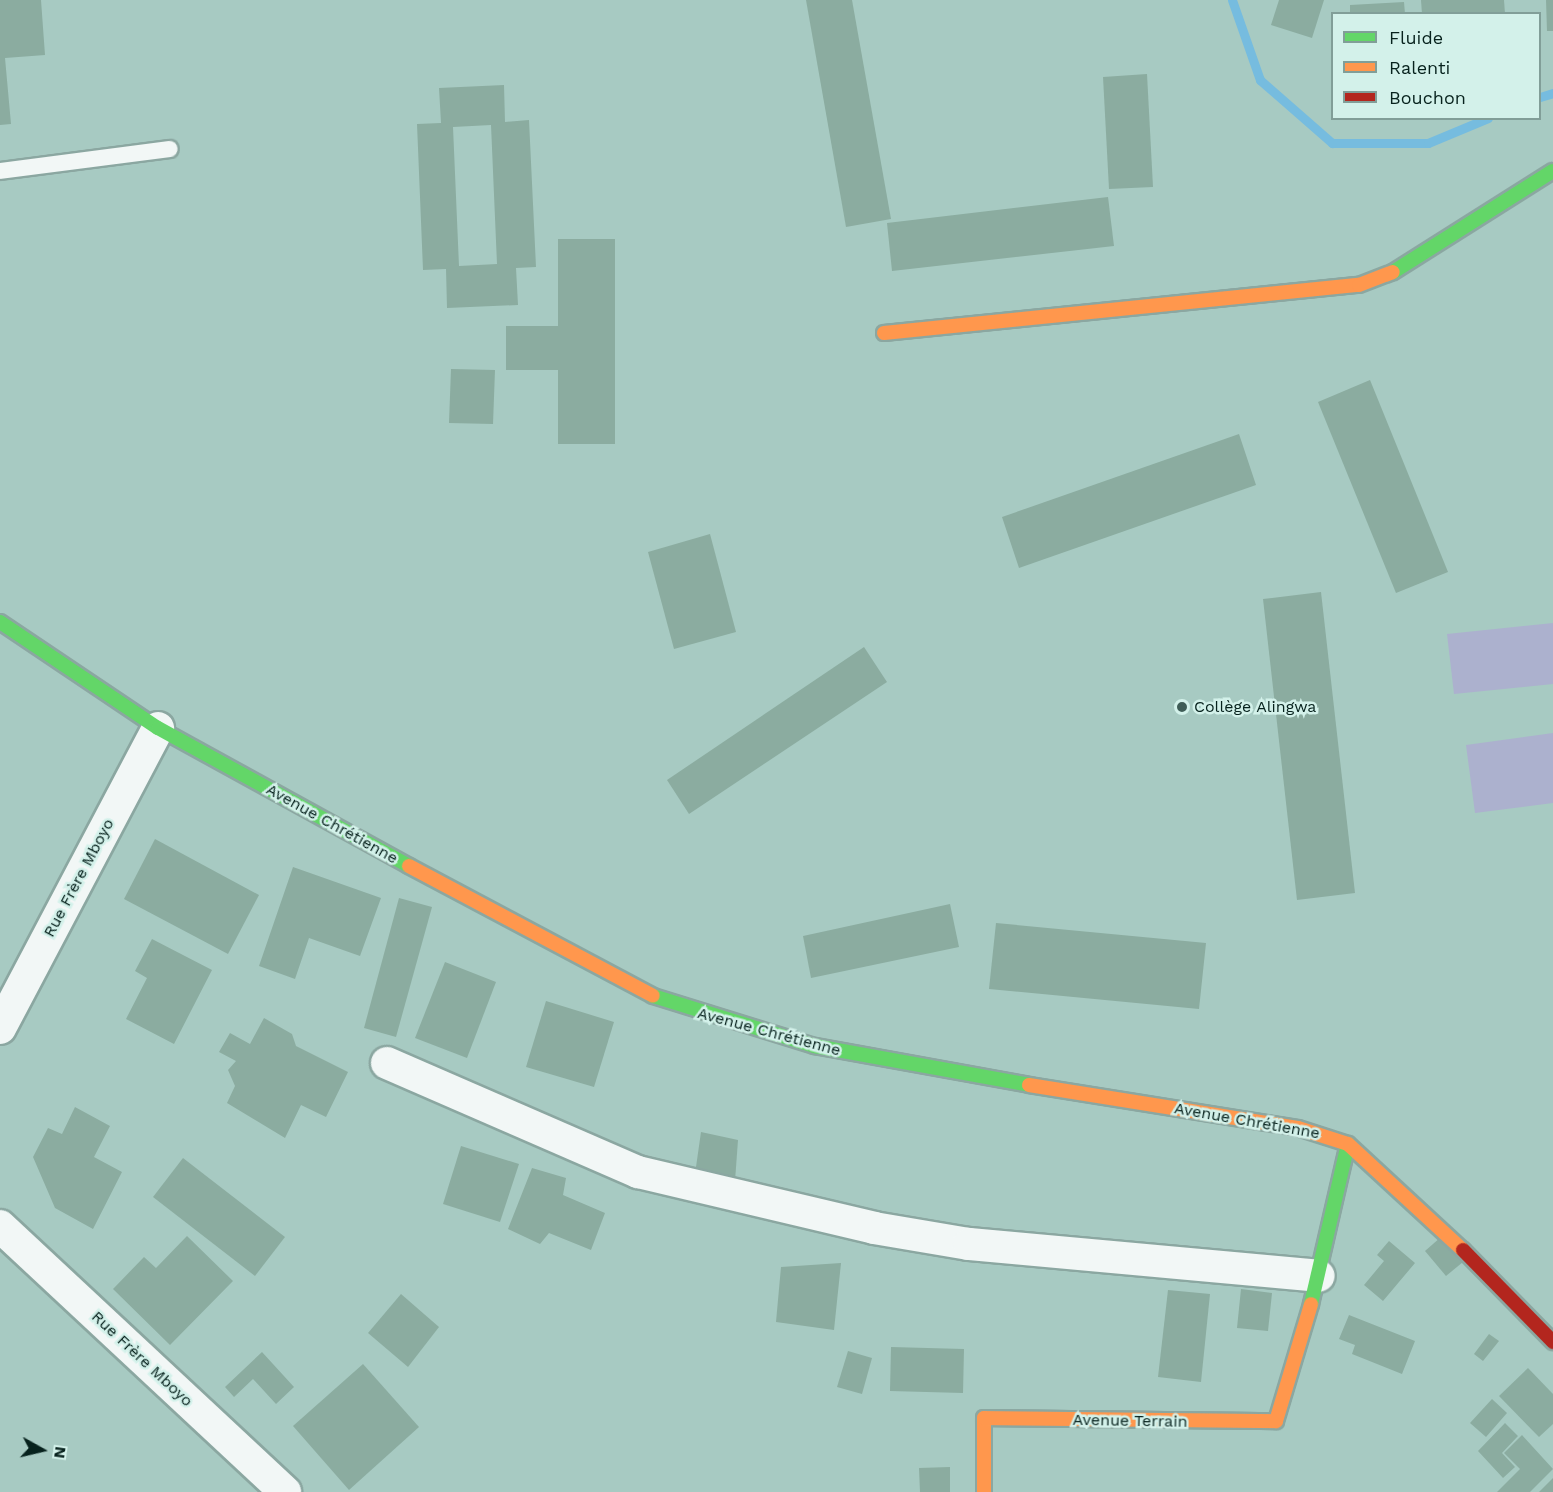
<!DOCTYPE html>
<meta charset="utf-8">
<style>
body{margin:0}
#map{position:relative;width:1553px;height:1492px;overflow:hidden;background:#a7cac2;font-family:"Work Sans",sans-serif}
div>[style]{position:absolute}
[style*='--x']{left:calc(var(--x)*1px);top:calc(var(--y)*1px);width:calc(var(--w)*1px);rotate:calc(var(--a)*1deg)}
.green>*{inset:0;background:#acb1ce}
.stream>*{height:9px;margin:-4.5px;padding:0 4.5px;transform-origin:4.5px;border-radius:4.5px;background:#76bcdf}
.building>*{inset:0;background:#8baca0}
.roads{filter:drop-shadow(2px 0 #8ba7a1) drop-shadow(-2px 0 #8ba7a1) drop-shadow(0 2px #8ba7a1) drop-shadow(0 -2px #8ba7a1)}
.lane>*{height:16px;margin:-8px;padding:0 8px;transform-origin:8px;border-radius:8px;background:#f2f7f6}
.street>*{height:32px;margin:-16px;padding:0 16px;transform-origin:16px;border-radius:16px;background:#f2f7f6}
.fast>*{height:14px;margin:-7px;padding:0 7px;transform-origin:7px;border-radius:7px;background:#63d668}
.slow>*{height:14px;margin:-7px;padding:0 7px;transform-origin:7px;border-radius:7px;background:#ff974d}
.jam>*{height:14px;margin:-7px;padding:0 7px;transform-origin:7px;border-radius:7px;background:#b3261e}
.dots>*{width:16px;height:16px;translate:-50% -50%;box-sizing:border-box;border:3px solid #d3f1ea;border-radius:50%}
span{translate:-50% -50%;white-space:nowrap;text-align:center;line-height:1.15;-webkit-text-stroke:5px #d3f1ea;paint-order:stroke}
.poi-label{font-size:16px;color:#07221d}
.left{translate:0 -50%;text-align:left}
.street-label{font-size:16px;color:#07221d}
.legend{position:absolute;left:1331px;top:12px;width:210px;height:108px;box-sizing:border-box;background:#d3f1ea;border:2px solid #819e98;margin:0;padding:8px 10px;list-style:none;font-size:18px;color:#07221d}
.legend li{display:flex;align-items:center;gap:12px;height:30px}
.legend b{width:30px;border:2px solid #819e98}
.north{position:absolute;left:12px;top:1420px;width:60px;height:60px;-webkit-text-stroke:4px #d3f1ea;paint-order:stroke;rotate:98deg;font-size:16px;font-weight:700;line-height:24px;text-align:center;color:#07221d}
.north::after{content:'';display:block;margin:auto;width:21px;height:27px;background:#07221d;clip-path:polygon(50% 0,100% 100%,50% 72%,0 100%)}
</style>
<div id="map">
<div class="green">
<i style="clip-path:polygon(1553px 623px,1553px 684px,1454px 694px,1447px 634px)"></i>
<i style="clip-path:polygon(1553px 733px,1553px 803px,1475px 813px,1466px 745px)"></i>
</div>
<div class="stream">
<i style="--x:1232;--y:0;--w:85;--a:70.7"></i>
<i style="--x:1260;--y:80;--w:96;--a:41.2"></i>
<i style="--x:1332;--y:143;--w:96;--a:0"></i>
<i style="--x:1428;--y:143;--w:65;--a:-22.6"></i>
<i style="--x:1540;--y:97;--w:14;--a:-17"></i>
</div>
<div class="building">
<i style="clip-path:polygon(0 0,41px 0,45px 55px,5px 58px,11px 124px,0 125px)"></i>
<i style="clip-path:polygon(806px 0,852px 0,891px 219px,846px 227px)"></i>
<i style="clip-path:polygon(1279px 0,1324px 0,1312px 38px,1271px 25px)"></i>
<i style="clip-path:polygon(1421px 0,1504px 0,1505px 14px,1422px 14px)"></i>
<i style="clip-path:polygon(1546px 0,1553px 0,1553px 31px,1547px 31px)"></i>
<i style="clip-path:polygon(1404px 2px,1405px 14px,1350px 14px,1350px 5px)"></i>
<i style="clip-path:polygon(1147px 74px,1153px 187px,1109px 189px,1103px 77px)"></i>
<i style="clip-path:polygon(evenodd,504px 85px,505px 122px,529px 120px,536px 267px,516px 268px,518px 305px,447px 308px,446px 269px,423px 270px,417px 124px,441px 123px,439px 88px,504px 85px,491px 125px,497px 264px,459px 266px,453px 127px,491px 125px)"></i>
<i style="clip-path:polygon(1108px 197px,1114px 246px,892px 271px,887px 223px)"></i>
<i style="clip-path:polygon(558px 239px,615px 239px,615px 444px,558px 444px,558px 370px,506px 370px,506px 326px,558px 326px)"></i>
<i style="clip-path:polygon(451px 369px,495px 370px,493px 424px,449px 423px)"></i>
<i style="clip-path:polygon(1370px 380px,1448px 572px,1396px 593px,1318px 402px)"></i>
<i style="clip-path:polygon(1239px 434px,1256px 485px,1019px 568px,1002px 517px)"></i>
<i style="clip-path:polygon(710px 534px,736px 632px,674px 649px,648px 552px)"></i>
<i style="clip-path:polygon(1321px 592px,1355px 893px,1297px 900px,1263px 599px)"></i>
<i style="clip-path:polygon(864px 647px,887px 682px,689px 814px,667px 780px)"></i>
<i style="clip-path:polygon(155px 839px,259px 895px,228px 954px,124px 899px)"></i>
<i style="clip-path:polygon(293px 867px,381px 898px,360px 956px,309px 938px,295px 979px,259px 966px)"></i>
<i style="clip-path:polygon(399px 898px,432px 907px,396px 1037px,364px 1028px)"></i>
<i style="clip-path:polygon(950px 904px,959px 947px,811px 978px,803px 936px)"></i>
<i style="clip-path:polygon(996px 923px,1206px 943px,1199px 1009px,989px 989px)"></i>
<i style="clip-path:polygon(152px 939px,212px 970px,174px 1044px,126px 1019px,147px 978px,135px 971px)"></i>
<i style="clip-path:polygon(445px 962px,496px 982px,467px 1058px,415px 1038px)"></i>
<i style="clip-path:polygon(546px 1001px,614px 1022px,594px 1087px,526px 1067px)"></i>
<i style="clip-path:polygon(264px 1018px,292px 1034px,296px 1046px,348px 1072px,326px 1117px,301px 1105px,285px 1138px,227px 1103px,235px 1086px,228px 1070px,236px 1061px,219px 1052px,230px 1033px,250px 1044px)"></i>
<i style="clip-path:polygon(75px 1107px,110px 1126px,94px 1157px,122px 1172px,93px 1229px,55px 1208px,33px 1157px,48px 1128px,62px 1134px)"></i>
<i style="clip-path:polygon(701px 1132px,738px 1140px,735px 1181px,695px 1174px)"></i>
<i style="clip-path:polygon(461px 1146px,519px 1164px,500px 1222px,443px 1204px)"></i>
<i style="clip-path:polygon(183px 1158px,285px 1237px,255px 1276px,153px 1197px)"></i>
<i style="clip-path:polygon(532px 1168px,566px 1178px,563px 1195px,605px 1213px,591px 1250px,549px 1233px,540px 1244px,508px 1229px)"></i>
<i style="clip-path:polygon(187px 1236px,233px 1281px,170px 1345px,113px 1289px,144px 1257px,156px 1268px)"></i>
<i style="clip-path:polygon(1441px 1237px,1463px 1262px,1446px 1276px,1425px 1251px)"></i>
<i style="clip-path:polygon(1389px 1241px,1415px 1263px,1383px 1301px,1364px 1285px,1384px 1261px,1377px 1255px)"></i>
<i style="clip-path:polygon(841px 1263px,834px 1330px,776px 1322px,781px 1267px)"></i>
<i style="clip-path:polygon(1241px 1289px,1272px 1293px,1268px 1331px,1237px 1328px)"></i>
<i style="clip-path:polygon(1168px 1290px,1210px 1294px,1201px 1382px,1158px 1377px)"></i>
<i style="clip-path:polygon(401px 1294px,439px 1327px,408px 1367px,368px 1333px)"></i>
<i style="clip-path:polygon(1349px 1315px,1415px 1341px,1402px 1374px,1352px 1354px,1355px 1345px,1339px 1339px)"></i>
<i style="clip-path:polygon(1489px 1334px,1499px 1341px,1483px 1361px,1474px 1354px)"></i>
<i style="clip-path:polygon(891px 1347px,964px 1349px,963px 1393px,890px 1391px)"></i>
<i style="clip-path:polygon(848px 1351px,872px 1358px,862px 1394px,837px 1387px)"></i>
<i style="clip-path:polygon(262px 1352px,294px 1387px,276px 1404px,253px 1379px,234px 1397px,225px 1387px)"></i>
<i style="clip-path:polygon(363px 1364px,419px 1427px,349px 1490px,293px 1426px)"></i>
<i style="clip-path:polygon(1528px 1368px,1553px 1394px,1553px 1424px,1539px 1437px,1499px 1396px)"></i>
<i style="clip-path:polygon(1492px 1399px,1507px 1413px,1486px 1437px,1470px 1423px)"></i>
<i style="clip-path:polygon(1505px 1423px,1518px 1436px,1502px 1453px,1515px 1467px,1503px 1478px,1478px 1451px)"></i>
<i style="clip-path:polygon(1522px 1435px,1553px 1469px,1530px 1492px,1497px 1492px,1520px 1469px,1504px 1453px)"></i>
<i style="clip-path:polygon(950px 1467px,950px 1492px,920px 1492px,919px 1468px)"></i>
<i style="clip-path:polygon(1553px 1478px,1553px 1492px,1539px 1492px)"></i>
</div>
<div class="roads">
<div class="lane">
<i style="--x:0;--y:171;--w:171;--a:-7.4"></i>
</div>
<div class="street">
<i style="--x:0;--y:1028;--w:339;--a:-62.2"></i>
<i style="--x:387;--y:1063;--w:274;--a:23.5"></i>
<i style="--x:638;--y:1172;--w:243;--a:13.3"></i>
<i style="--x:874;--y:1228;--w:96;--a:9.6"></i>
<i style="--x:969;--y:1244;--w:351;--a:5.2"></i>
<i style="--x:0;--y:1226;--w:390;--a:43"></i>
</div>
<div class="fast">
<i style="--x:1393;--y:272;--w:189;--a:-32.3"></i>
<i style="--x:0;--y:622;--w:190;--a:33.9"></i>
<i style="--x:158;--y:728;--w:286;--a:28.8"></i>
<i style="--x:653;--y:996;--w:170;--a:17.2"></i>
<i style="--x:815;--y:1046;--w:218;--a:10.3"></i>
<i style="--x:1311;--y:1304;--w:164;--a:-77"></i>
</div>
<div class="slow">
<i style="--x:884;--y:333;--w:477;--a:-5.8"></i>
<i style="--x:1359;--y:285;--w:36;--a:-21"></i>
<i style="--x:409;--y:866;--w:276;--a:28"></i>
<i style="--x:1029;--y:1085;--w:272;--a:9.1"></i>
<i style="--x:1298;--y:1128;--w:52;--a:17.7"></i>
<i style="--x:1348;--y:1144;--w:156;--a:42.7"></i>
<i style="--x:984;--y:1492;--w:74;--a:-90"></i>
<i style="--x:984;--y:1418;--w:292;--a:0.6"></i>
<i style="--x:1276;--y:1421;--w:122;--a:-73.3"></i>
</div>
<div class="jam">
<i style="--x:1463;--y:1250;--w:129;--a:45.6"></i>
</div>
</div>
<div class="dots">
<i style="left:1182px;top:707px;background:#3f5d57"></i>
</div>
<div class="poi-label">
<span class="left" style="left:1194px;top:707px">Collège Alingwa</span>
</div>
<div class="street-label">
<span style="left:332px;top:824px;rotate:29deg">Avenue Chrétienne</span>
<span style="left:79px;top:878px;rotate:-62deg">Rue Frère Mboyo</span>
<span style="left:769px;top:1032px;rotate:15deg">Avenue Chrétienne</span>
<span style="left:1247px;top:1121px;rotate:10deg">Avenue Chrétienne</span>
<span style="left:142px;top:1359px;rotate:43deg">Rue Frère Mboyo</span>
<span style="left:1130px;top:1421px;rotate:1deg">Avenue Terrain</span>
</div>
<ul class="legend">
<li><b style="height:8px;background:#63d668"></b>Fluide</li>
<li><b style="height:8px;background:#ff974d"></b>Ralenti</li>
<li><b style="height:8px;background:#b3261e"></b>Bouchon</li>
</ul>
<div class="north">N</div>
</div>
